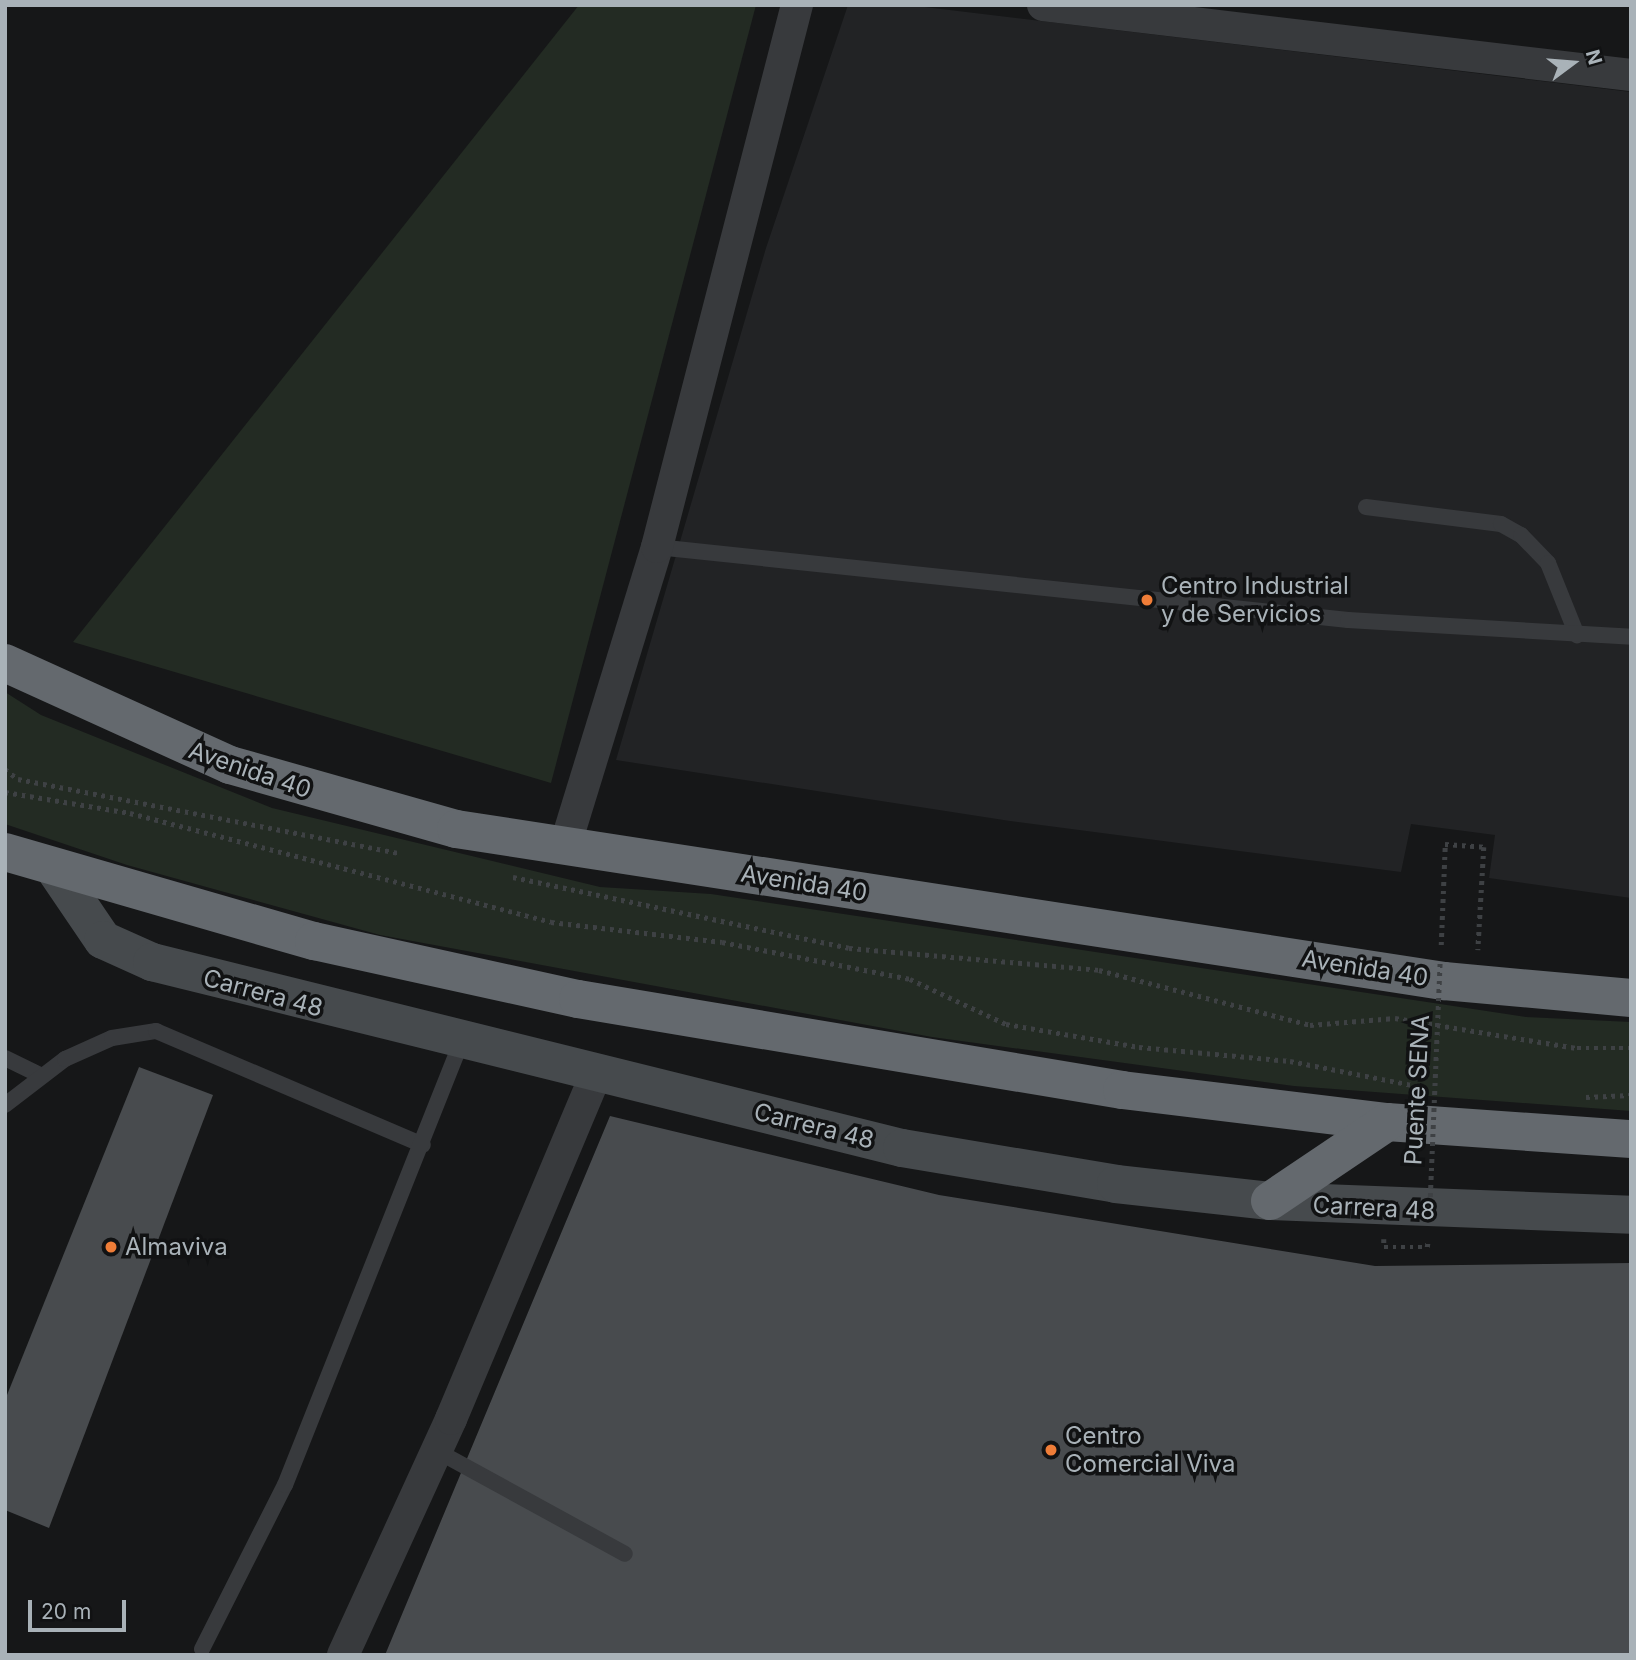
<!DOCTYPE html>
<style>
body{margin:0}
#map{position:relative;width:1636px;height:1660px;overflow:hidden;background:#161718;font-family:Inter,sans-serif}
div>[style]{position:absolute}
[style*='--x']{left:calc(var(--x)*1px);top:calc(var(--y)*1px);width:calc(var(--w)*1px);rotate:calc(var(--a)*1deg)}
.built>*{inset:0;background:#222325}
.green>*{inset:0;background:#232b23}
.building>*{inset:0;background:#484b4e}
.path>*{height:4.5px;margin-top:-2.25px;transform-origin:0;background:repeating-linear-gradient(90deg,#3e4144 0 3.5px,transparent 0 8.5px)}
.lane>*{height:16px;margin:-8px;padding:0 8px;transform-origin:8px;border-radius:8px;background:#383a3d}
.street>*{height:32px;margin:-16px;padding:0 16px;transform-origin:16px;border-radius:16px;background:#383a3d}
.secondary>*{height:38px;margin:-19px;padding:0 19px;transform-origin:19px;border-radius:19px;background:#464a4d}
.highway>*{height:38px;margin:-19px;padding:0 19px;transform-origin:19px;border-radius:19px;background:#64696e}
.path-bridge>*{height:4.5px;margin-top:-2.25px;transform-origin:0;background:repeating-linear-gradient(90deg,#3e4144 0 3.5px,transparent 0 8.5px)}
.dots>*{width:19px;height:19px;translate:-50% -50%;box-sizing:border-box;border:4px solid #111213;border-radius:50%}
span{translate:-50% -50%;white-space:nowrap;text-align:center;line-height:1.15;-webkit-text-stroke:7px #111213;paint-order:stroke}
.poi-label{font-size:24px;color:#a9b2b8}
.left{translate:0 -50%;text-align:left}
.street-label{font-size:24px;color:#a9b2b8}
.frame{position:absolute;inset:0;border:7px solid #a9b2b8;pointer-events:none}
.north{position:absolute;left:1538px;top:28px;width:70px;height:70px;-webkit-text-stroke:5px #111213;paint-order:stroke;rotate:74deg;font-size:19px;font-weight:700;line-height:28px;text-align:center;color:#a9b2b8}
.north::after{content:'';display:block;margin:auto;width:24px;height:32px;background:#a9b2b8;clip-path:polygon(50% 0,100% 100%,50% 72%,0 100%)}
.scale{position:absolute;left:28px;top:1600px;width:98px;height:32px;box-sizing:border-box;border:4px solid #a9b2b8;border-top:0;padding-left:9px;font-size:21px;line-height:24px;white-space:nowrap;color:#a9b2b8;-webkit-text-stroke:5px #111213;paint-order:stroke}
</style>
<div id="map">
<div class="built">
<i style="clip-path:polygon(848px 5px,908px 5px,1631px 92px,1631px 898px,1489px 878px,1495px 835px,1411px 824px,1401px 872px,1010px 821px,616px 760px,766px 248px)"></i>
</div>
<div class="green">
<i style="clip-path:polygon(579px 5px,756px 5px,551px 783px,73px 642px)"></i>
<i style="clip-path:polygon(5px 692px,41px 715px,272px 808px,600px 887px,711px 894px,1526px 1017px,1631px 1022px,1631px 1111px,1294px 1086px,932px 1037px,380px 935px,127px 865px,5px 824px)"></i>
</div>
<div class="building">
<i style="clip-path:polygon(139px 1067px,213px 1095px,49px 1528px,5px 1510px,5px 1400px)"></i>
<i style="clip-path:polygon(610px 1116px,939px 1195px,1375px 1266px,1631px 1263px,1631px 1655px,385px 1655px)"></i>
</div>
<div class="path">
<i style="--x:5;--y:769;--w:16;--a:38"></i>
<i style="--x:18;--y:779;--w:387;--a:11"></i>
<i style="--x:5;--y:792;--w:127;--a:9.5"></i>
<i style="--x:130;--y:813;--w:435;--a:14.5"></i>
<i style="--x:551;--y:922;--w:172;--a:6.7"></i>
<i style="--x:722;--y:942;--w:192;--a:11.1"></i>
<i style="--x:910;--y:979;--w:106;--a:25.1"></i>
<i style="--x:1006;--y:1024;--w:135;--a:9.8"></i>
<i style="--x:1139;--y:1047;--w:152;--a:5.3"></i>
<i style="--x:1290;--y:1061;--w:129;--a:11.1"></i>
<i style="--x:513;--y:877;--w:343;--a:11.9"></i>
<i style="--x:849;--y:948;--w:251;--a:5"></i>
<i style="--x:1099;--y:970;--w:218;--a:14.6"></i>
<i style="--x:1310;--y:1025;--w:85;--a:-4.7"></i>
<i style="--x:1395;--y:1018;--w:184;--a:9.4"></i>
<i style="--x:1577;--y:1048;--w:54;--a:0"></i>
<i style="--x:1441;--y:945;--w:101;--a:-87.7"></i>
<i style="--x:1445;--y:844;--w:39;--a:4"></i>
<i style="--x:1484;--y:847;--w:103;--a:93.3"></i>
<i style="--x:1586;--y:1097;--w:45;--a:-2.5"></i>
<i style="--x:1384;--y:1239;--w:8;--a:90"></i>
<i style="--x:1384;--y:1247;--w:43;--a:0"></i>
<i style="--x:1427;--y:1247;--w:6;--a:-81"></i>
</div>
<div class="lane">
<i style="--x:1366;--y:507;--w:136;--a:7.2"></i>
<i style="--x:1501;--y:524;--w:23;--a:29"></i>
<i style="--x:1521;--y:535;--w:39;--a:46"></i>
<i style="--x:1548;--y:563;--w:78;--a:68.1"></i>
<i style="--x:657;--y:547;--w:695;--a:6.03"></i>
<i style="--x:1348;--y:620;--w:284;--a:3.4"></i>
<i style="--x:5;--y:1058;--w:37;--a:26"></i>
<i style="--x:5;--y:1105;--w:76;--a:-37.5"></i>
<i style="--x:65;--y:1059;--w:51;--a:-24.1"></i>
<i style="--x:112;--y:1038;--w:45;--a:-9"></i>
<i style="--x:156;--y:1031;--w:290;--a:23.1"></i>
<i style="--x:437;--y:1451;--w:214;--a:28.7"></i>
<i style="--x:202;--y:1649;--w:184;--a:-63.2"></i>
<i style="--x:285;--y:1485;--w:477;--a:-68.3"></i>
</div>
<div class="street">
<i style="--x:1043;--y:5;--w:592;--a:6.79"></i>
<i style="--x:565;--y:846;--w:313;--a:-72.9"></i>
<i style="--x:657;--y:547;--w:560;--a:-75.52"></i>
<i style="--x:343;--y:1655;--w:260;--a:-65.4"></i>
<i style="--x:451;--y:1419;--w:377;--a:-67.2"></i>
</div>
<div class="secondary">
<i style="--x:54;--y:868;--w:87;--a:55.8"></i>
<i style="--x:103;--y:940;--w:54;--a:24.2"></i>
<i style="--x:152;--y:962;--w:773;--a:13.93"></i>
<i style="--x:902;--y:1148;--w:217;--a:9.5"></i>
<i style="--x:1116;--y:1184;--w:155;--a:6.3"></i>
<i style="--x:1270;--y:1201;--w:361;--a:2.2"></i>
</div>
<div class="highway">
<i style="--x:5;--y:663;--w:247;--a:24.4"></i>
<i style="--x:230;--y:765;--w:235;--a:15.8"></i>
<i style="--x:456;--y:829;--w:1000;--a:8.75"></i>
<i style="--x:1444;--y:981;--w:188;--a:5.2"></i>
<i style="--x:5;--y:852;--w:322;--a:16.1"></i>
<i style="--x:314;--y:941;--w:270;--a:12.4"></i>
<i style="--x:578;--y:999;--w:552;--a:9.5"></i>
<i style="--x:1122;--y:1090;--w:267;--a:6.9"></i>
<i style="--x:1387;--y:1122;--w:245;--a:4"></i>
<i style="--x:1270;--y:1201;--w:141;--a:-34"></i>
</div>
<div class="path-bridge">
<i style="--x:1429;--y:1222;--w:263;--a:-87.6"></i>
</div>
<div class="dots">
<i style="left:1147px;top:600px;background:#ef7d38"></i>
<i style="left:111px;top:1247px;background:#ef7d38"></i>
<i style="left:1051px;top:1450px;background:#ef7d38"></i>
</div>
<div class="poi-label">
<span class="left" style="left:1161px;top:600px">Centro Industrial<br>y de Servicios</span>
<span class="left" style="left:125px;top:1247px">Almaviva</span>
<span class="left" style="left:1065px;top:1450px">Centro<br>Comercial Viva</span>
</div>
<div class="street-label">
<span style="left:250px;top:770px;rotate:19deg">Avenida 40</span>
<span style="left:804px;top:883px;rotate:9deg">Avenida 40</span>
<span style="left:1365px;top:968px;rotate:9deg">Avenida 40</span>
<span style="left:263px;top:993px;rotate:15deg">Carrera 48</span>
<span style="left:1417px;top:1090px;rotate:-87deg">Puente SENA</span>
<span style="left:814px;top:1126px;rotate:14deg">Carrera 48</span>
<span style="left:1374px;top:1208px;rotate:3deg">Carrera 48</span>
</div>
<div class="frame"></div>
<div class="north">N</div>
<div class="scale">20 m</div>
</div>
